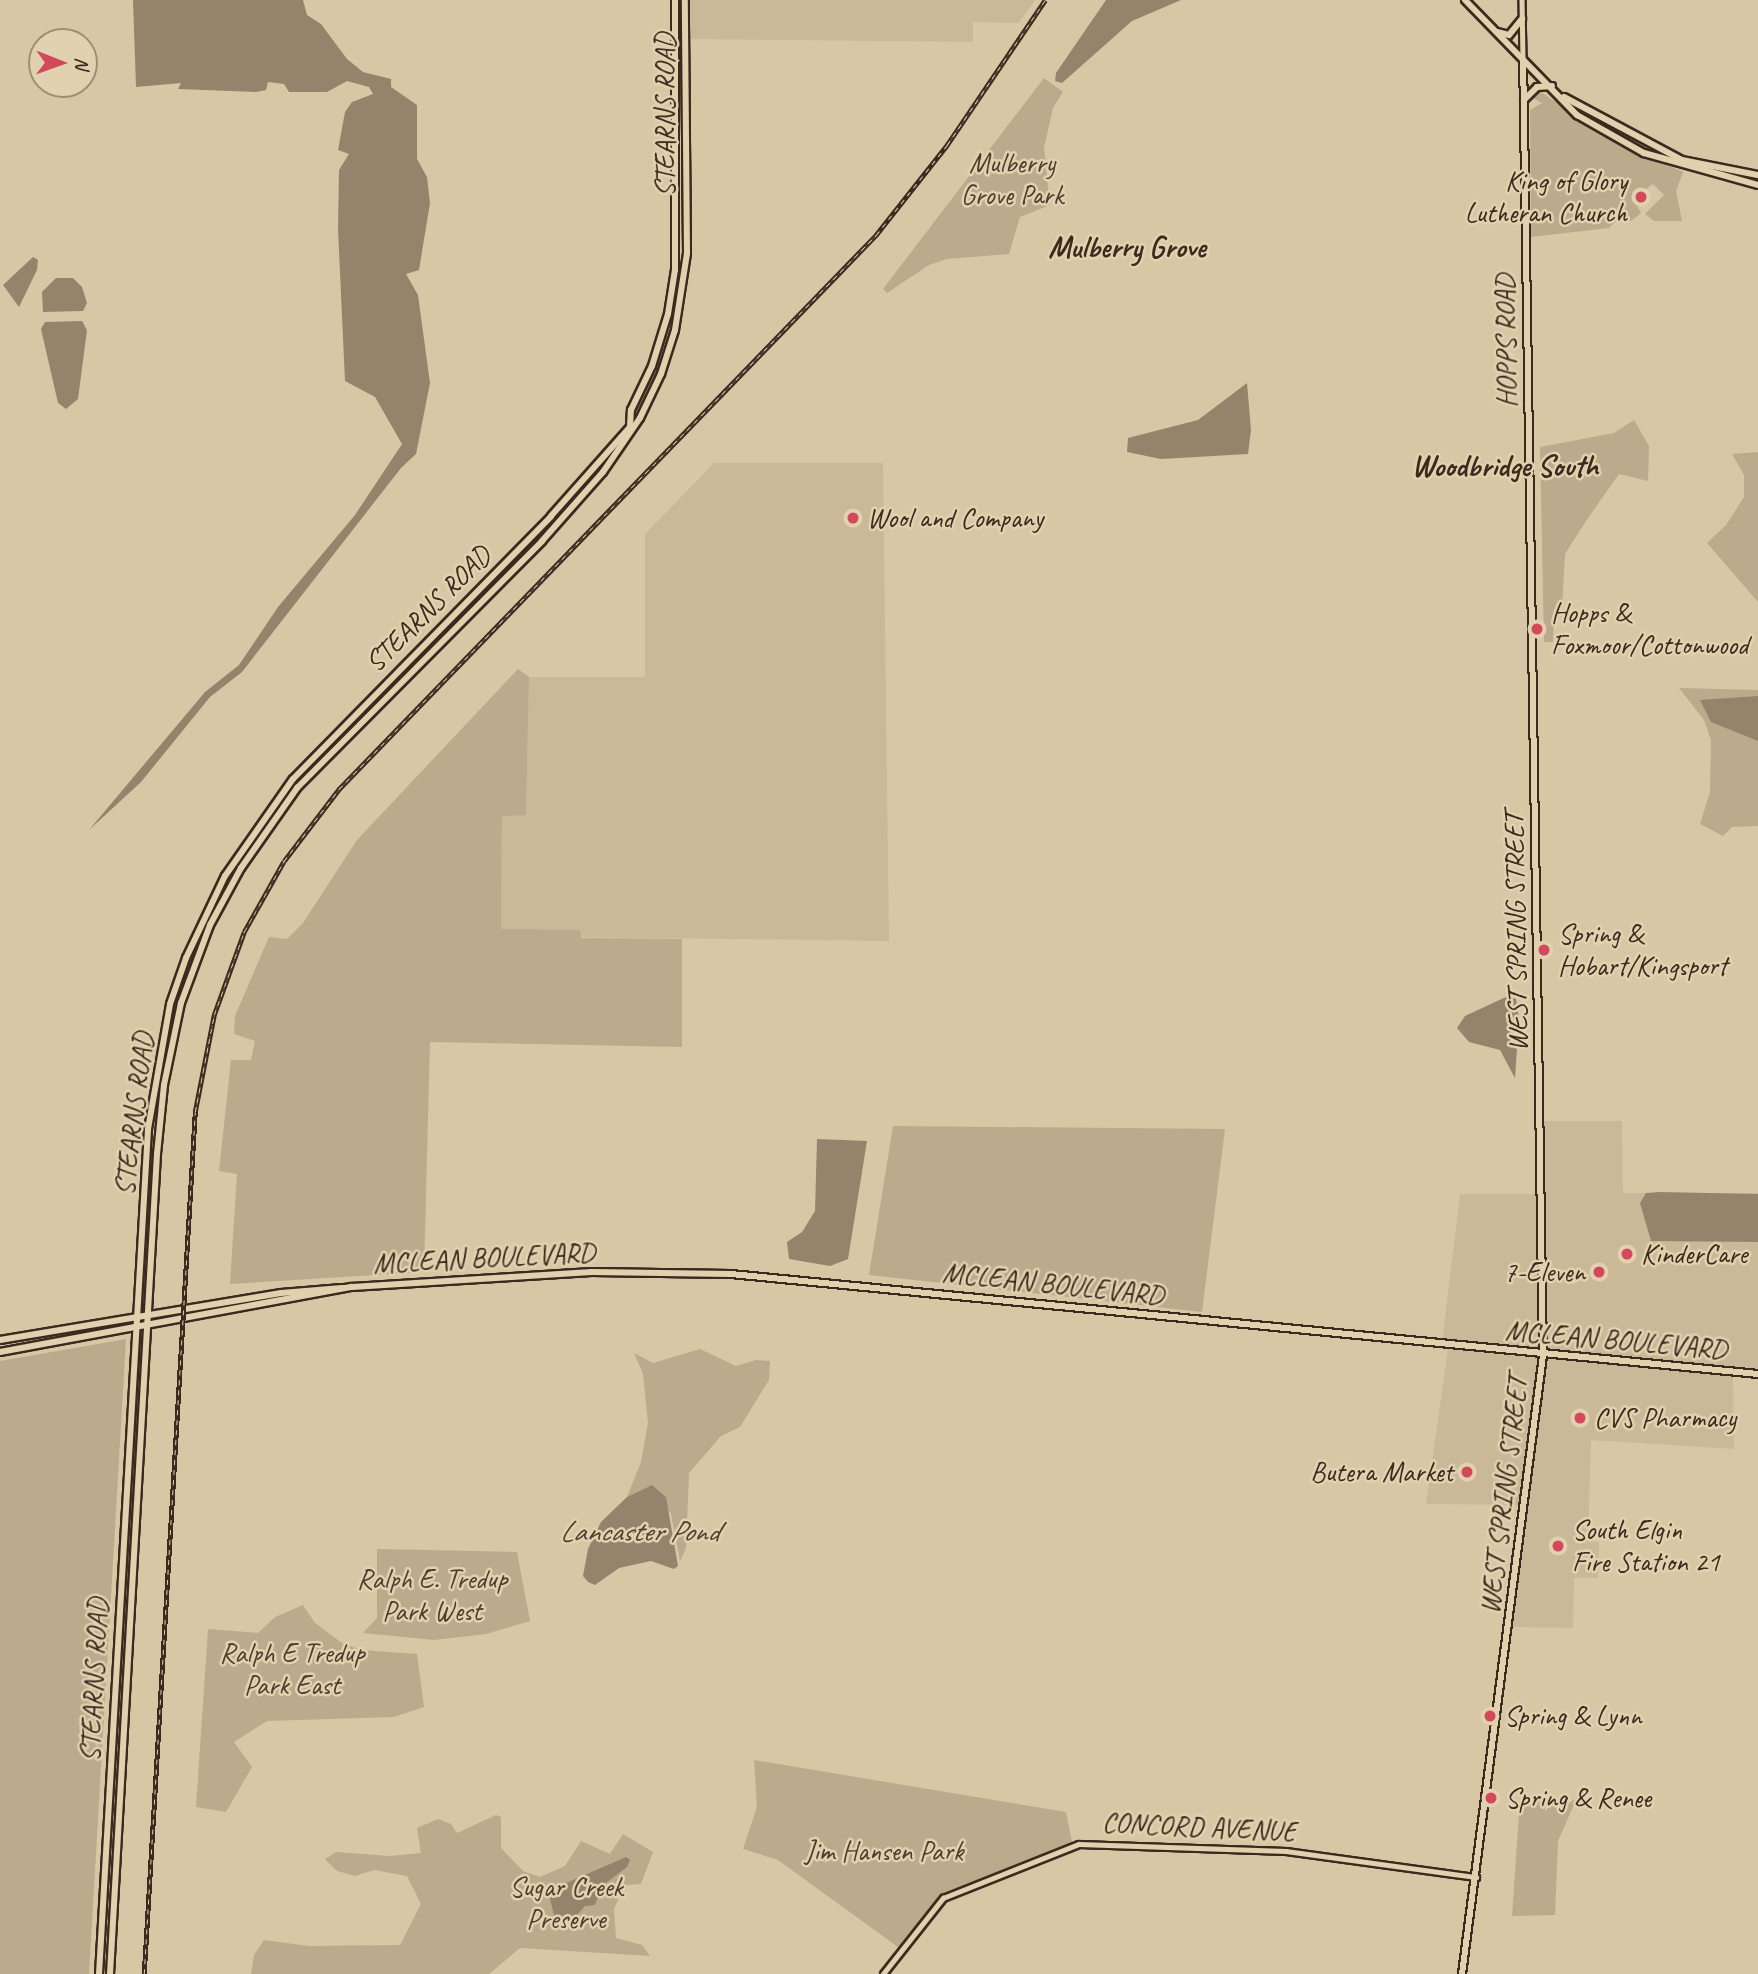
<!DOCTYPE html>
<style>
body{margin:0}
#map{position:relative;width:1758px;height:1974px;overflow:hidden;background:#d8c7a5;font-family:Caveat,sans-serif}
div>[style]{position:absolute}
[style*='--x']{left:calc(var(--x)*1px);top:calc(var(--y)*1px);width:calc(var(--w)*1px);rotate:calc(var(--a)*1deg)}
.built>*{inset:0;background:#cab998}
.green>*{inset:0;background:#bbaa8c}
.water>*{inset:0;background:#95846c}
.roads{filter:drop-shadow(2px 0 #3b2a1e) drop-shadow(-2px 0 #3b2a1e) drop-shadow(0 2px #3b2a1e) drop-shadow(0 -2px #3b2a1e)}
.minor>*{height:4.5px;margin:-2.25px;padding:0 2.25px;transform-origin:2.25px;border-radius:2.25px;background:#e2d1ae}
.major>*{height:6px;margin:-3px;padding:0 3px;transform-origin:3px;border-radius:3px;background:#e2d1ae}
.rail>*{height:4.5px;margin-top:-2.25px;transform-origin:0;background:repeating-linear-gradient(90deg,#e2d1ae 0 5px,#3b2a1e 0 10px);box-sizing:border-box;border-block:2px solid #3b2a1e}
.dots>*{width:19px;height:19px;translate:-50% -50%;box-sizing:border-box;border:4px solid #e2d1ae;border-radius:50%}
span{translate:-50% -50%;white-space:nowrap;text-align:center;line-height:1.15;-webkit-text-stroke:5px #e2d1ae;paint-order:stroke}
.street-label{font-size:28px;color:#3b2a1e}
.park-label{font-size:28px;color:#4e3d2e}
.poi-label{font-size:28px;color:#3b2a1e}
.right{translate:-100% -50%;text-align:right}
.left{translate:0 -50%;text-align:left}
.neighbourhood-label{font-size:30px;color:#3b2a1e;font-weight:700}
.water-label{font-size:30px;color:#524032;font-style:italic}
.north{position:absolute;left:28px;top:28px;width:70px;height:70px;box-sizing:border-box;background:#e2d1ae;border:2px solid #9f8e74;border-radius:50%;rotate:91deg;font-size:19px;font-weight:700;line-height:28px;text-align:center;color:#3b2a1e}
.north::after{content:'';display:block;margin:auto;width:24px;height:32px;background:#d1495b;clip-path:polygon(50% 0,100% 100%,50% 72%,0 100%)}
</style>
<div id="map">
<div class="built">
<i style="clip-path:polygon(685px 0,1035px 0,1019px 23px,973px 22px,973px 42px,685px 39px)"></i>
<i style="clip-path:polygon(714px 463px,883px 463px,889px 941px,580px 937px,580px 931px,501px 930px,502px 815px,526px 815px,529px 677px,645px 677px,645px 534px)"></i>
<i style="clip-path:polygon(1544px 1121px,1622px 1121px,1623px 1193px,1758px 1193px,1758px 1372px,1545px 1353px)"></i>
<i style="clip-path:polygon(1460px 1194px,1540px 1194px,1541px 1353px,1442px 1343px)"></i>
<i style="clip-path:polygon(1448px 1349px,1540px 1358px,1521px 1505px,1426px 1504px)"></i>
<i style="clip-path:polygon(1545px 1357px,1733px 1373px,1734px 1449px,1591px 1440px,1588px 1541px,1599px 1542px,1598px 1578px,1574px 1578px,1573px 1628px,1512px 1627px)"></i>
</div>
<div class="green">
<i style="clip-path:polygon(1044px 78px,1063px 92px,1053px 108px,1044px 148px,1050px 205px,1020px 217px,1009px 254px,947px 259px,929px 265px,887px 293px,883px 289px)"></i>
<i style="clip-path:polygon(1538px 90px,1617px 143px,1683px 172px,1676px 191px,1682px 221px,1654px 221px,1645px 214px,1664px 195px,1653px 184px,1633px 198px,1641px 213px,1631px 221px,1617px 220px,1609px 228px,1531px 237px,1530px 110px,1542px 103px,1531px 97px)"></i>
<i style="clip-path:polygon(1634px 420px,1649px 446px,1648px 481px,1619px 474px,1586px 521px,1565px 554px,1562px 609px,1554px 613px,1553px 642px,1544px 642px,1540px 447px,1614px 433px)"></i>
<i style="clip-path:polygon(1758px 452px,1758px 602px,1707px 543px,1726px 525px,1744px 497px,1744px 475px,1732px 454px)"></i>
<i style="clip-path:polygon(518px 669px,529px 677px,526px 815px,502px 816px,501px 929px,580px 930px,581px 938px,682px 939px,682px 1047px,430px 1042px,424px 1272px,230px 1284px,237px 1174px,219px 1171px,231px 1060px,251px 1060px,255px 1041px,234px 1034px,235px 1016px,269px 937px,287px 939px,303px 923px,357px 840px)"></i>
<i style="clip-path:polygon(1679px 688px,1758px 690px,1758px 826px,1732px 827px,1723px 836px,1700px 824px,1710px 792px,1711px 740px,1704px 720px)"></i>
<i style="clip-path:polygon(893px 1126px,1225px 1129px,1202px 1312px,869px 1275px)"></i>
<i style="clip-path:polygon(126px 1339px,89px 1974px,0 1974px,0 1361px)"></i>
<i style="clip-path:polygon(700px 1349px,736px 1366px,756px 1360px,770px 1361px,769px 1380px,740px 1427px,721px 1436px,689px 1473px,686px 1548px,680px 1561px,671px 1514px,650px 1486px,627px 1497px,641px 1462px,648px 1423px,643px 1374px,634px 1353px,653px 1363px)"></i>
<i style="clip-path:polygon(377px 1549px,517px 1552px,530px 1621px,486px 1634px,434px 1640px,363px 1633px,377px 1618px)"></i>
<i style="clip-path:polygon(303px 1605px,315px 1623px,342px 1643px,361px 1650px,417px 1654px,424px 1707px,394px 1717px,267px 1721px,234px 1742px,252px 1767px,226px 1812px,196px 1807px,208px 1629px,258px 1633px,275px 1617px)"></i>
<i style="clip-path:polygon(754px 1760px,1066px 1812px,1072px 1842px,945px 1893px,898px 1947px,778px 1860px,743px 1849px,757px 1807px)"></i>
<i style="clip-path:polygon(1520px 1799px,1576px 1800px,1558px 1841px,1555px 1915px,1512px 1916px)"></i>
<i style="clip-path:polygon(496px 1815px,501px 1817px,501px 1848px,523px 1871px,540px 1877px,565px 1866px,581px 1841px,610px 1854px,623px 1834px,653px 1852px,641px 1884px,613px 1886px,618px 1900px,614px 1909px,616px 1938px,642px 1945px,650px 1956px,520px 1948px,489px 1974px,251px 1974px,254px 1955px,264px 1940px,309px 1946px,400px 1945px,421px 1904px,407px 1876px,374px 1870px,355px 1876px,337px 1871px,325px 1859px,336px 1852px,390px 1856px,421px 1853px,417px 1828px,438px 1819px,451px 1824px,457px 1833px)"></i>
</div>
<div class="water">
<i style="clip-path:polygon(133px 0,303px 0,307px 15px,321px 24px,347px 59px,363px 72px,391px 79px,391px 87px,417px 105px,417px 159px,427px 177px,430px 203px,419px 270px,406px 274px,418px 295px,430px 383px,416px 454px,401px 468px,242px 672px,210px 697px,141px 782px,89px 830px,205px 692px,239px 665px,278px 607px,355px 515px,402px 444px,375px 397px,345px 381px,338px 229px,339px 170px,349px 154px,338px 150px,345px 112px,352px 102px,373px 94px,369px 87px,347px 81px,327px 92px,289px 92px,284px 84px,268px 82px,266px 90px,256px 92px,178px 89px,181px 83px,136px 87px)"></i>
<i style="clip-path:polygon(1106px 0,1181px 0,1132px 21px,1062px 83px,1055px 81px,1056px 73px)"></i>
<i style="clip-path:polygon(33px 257px,38px 260px,37px 270px,19px 307px,3px 285px)"></i>
<i style="clip-path:polygon(56px 278px,73px 278px,82px 287px,87px 303px,83px 311px,43px 312px,42px 292px)"></i>
<i style="clip-path:polygon(82px 321px,87px 330px,78px 399px,66px 409px,58px 403px,41px 329px,45px 322px)"></i>
<i style="clip-path:polygon(1247px 383px,1251px 430px,1248px 454px,1161px 459px,1127px 452px,1128px 438px,1198px 420px)"></i>
<i style="clip-path:polygon(1758px 696px,1758px 741px,1711px 722px,1700px 700px)"></i>
<i style="clip-path:polygon(1508px 996px,1516px 999px,1519px 1019px,1515px 1078px,1500px 1050px,1469px 1042px,1457px 1028px,1465px 1016px)"></i>
<i style="clip-path:polygon(817px 1139px,867px 1141px,848px 1259px,830px 1266px,789px 1259px,787px 1242px,802px 1232px,815px 1211px)"></i>
<i style="clip-path:polygon(1660px 1192px,1758px 1194px,1758px 1242px,1651px 1241px,1640px 1203px,1646px 1193px)"></i>
<i style="clip-path:polygon(652px 1485px,666px 1497px,678px 1566px,674px 1569px,651px 1561px,619px 1568px,595px 1585px,588px 1582px,583px 1576px,588px 1549px,601px 1522px,627px 1497px)"></i>
<i style="clip-path:polygon(626px 1857px,630px 1860px,627px 1867px,602px 1886px,595px 1905px,585px 1906px,570px 1923px,555px 1919px,548px 1891px)"></i>
</div>
<div class="roads">
<div class="minor">
<i style="--x:1522;--y:0;--w:59;--a:89"></i>
<i style="--x:883;--y:1974;--w:97;--a:-51.7"></i>
<i style="--x:943;--y:1898;--w:146;--a:-21.7"></i>
<i style="--x:1079;--y:1844;--w:207;--a:1.9"></i>
<i style="--x:1286;--y:1851;--w:192;--a:7.8"></i>
</div>
<div class="major">
<i style="--x:1465;--y:0;--w:161;--a:45.8"></i>
<i style="--x:1577;--y:115;--w:77;--a:29.6"></i>
<i style="--x:1644;--y:153;--w:118;--a:15.7"></i>
<i style="--x:1497;--y:32;--w:12;--a:14"></i>
<i style="--x:1509;--y:35;--w:21;--a:-51"></i>
<i style="--x:1564;--y:97;--w:134;--a:28.1"></i>
<i style="--x:1682;--y:160;--w:77;--a:11.2"></i>
<i style="--x:1524;--y:100;--w:18;--a:-45"></i>
<i style="--x:1537;--y:87;--w:15;--a:-4"></i>
<i style="--x:0;--y:1340;--w:285;--a:-9.5"></i>
<i style="--x:281;--y:1293;--w:61;--a:-4.7"></i>
<i style="--x:0;--y:1352;--w:358;--a:-10.5"></i>
<i style="--x:352;--y:1287;--w:240;--a:-3.6"></i>
<i style="--x:592;--y:1272;--w:139;--a:0.8"></i>
<i style="--x:731;--y:1274;--w:1032;--a:5.56"></i>
<i style="--x:99;--y:1974;--w:846;--a:-86.68"></i>
<i style="--x:148;--y:1129;--w:127;--a:-80"></i>
<i style="--x:170;--y:1004;--w:49;--a:-70.8"></i>
<i style="--x:186;--y:958;--w:91;--a:-64.6"></i>
<i style="--x:225;--y:876;--w:118;--a:-55"></i>
<i style="--x:293;--y:779;--w:368;--a:-45.5"></i>
<i style="--x:551;--y:516;--w:119;--a:-48.4"></i>
<i style="--x:630;--y:427;--w:17;--a:-87"></i>
<i style="--x:631;--y:410;--w:49;--a:-64.5"></i>
<i style="--x:652;--y:366;--w:54;--a:-72.9"></i>
<i style="--x:668;--y:314;--w:45;--a:-81"></i>
<i style="--x:675;--y:270;--w:270;--a:-90"></i>
<i style="--x:110;--y:1974;--w:821;--a:-86.72"></i>
<i style="--x:157;--y:1154;--w:69;--a:-84.2"></i>
<i style="--x:164;--y:1085;--w:84;--a:-78.3"></i>
<i style="--x:181;--y:1003;--w:83;--a:-69.6"></i>
<i style="--x:210;--y:925;--w:65;--a:-61.5"></i>
<i style="--x:241;--y:868;--w:98;--a:-55"></i>
<i style="--x:297;--y:788;--w:348;--a:-45.2"></i>
<i style="--x:542;--y:541;--w:92;--a:-48.5"></i>
<i style="--x:603;--y:472;--w:65;--a:-55.6"></i>
<i style="--x:640;--y:418;--w:49;--a:-64.5"></i>
<i style="--x:661;--y:374;--w:46;--a:-72.3"></i>
<i style="--x:675;--y:330;--w:78;--a:-81.1"></i>
<i style="--x:687;--y:253;--w:253;--a:-90.5"></i>
<i style="--x:1462;--y:1974;--w:624;--a:-82.54"></i>
<i style="--x:1543;--y:1355;--w:1295;--a:-90.88"></i>
</div>
</div>
<div class="rail">
<i style="--x:144;--y:1974;--w:864;--a:-86.61"></i>
<i style="--x:195;--y:1112;--w:99;--a:-78.9"></i>
<i style="--x:214;--y:1015;--w:88;--a:-70.1"></i>
<i style="--x:244;--y:932;--w:81;--a:-60.6"></i>
<i style="--x:284;--y:861;--w:91;--a:-52.6"></i>
<i style="--x:339;--y:789;--w:772;--a:-45.89"></i>
<i style="--x:876;--y:235;--w:115;--a:-51.7"></i>
<i style="--x:947;--y:145;--w:175;--a:-55.9"></i>
</div>
<div class="dots">
<i style="left:1641px;top:197px;background:#d1495b"></i>
<i style="left:853px;top:518px;background:#d1495b"></i>
<i style="left:1537px;top:629px;background:#d1495b"></i>
<i style="left:1544px;top:950px;background:#d1495b"></i>
<i style="left:1627px;top:1254px;background:#d1495b"></i>
<i style="left:1599px;top:1272px;background:#d1495b"></i>
<i style="left:1580px;top:1418px;background:#d1495b"></i>
<i style="left:1467px;top:1472px;background:#d1495b"></i>
<i style="left:1558px;top:1546px;background:#d1495b"></i>
<i style="left:1490px;top:1716px;background:#d1495b"></i>
<i style="left:1491px;top:1798px;background:#d1495b"></i>
</div>
<div class="street-label">
<span style="left:665px;top:115px;rotate:-90deg">STEARNS ROAD</span>
<span style="left:1506px;top:341px;rotate:-91deg">HOPPS ROAD</span>
<span style="left:428px;top:609px;rotate:-45deg">STEARNS ROAD</span>
<span style="left:1516px;top:932px;rotate:-91deg">WEST SPRING STREET</span>
<span style="left:134px;top:1114px;rotate:-83deg">STEARNS ROAD</span>
<span style="left:484px;top:1258px;rotate:-3deg">MCLEAN BOULEVARD</span>
<span style="left:1053px;top:1284px;rotate:6deg">MCLEAN BOULEVARD</span>
<span style="left:1616px;top:1340px;rotate:5deg">MCLEAN BOULEVARD</span>
<span style="left:1504px;top:1495px;rotate:-83deg">WEST SPRING STREET</span>
<span style="left:94px;top:1680px;rotate:-87deg">STEARNS ROAD</span>
<span style="left:1199px;top:1827px;rotate:3deg">CONCORD AVENUE</span>
</div>
<div class="park-label">
<span style="left:1012px;top:179px">Mulberry<br>Grove Park</span>
<span style="left:432px;top:1595px">Ralph E. Tredup<br>Park West</span>
<span style="left:292px;top:1669px">Ralph E Tredup<br>Park East</span>
<span style="left:884px;top:1851px">Jim Hansen Park</span>
<span style="left:566px;top:1903px">Sugar Creek<br>Preserve</span>
</div>
<div class="poi-label">
<span class="right" style="left:1627px;top:197px">King of Glory<br>Lutheran Church</span>
<span class="left" style="left:867px;top:518px">Wool and Company</span>
<span class="left" style="left:1551px;top:629px">Hopps &amp;<br>Foxmoor/Cottonwood</span>
<span class="left" style="left:1558px;top:950px">Spring &amp;<br>Hobart/Kingsport</span>
<span class="left" style="left:1641px;top:1254px">KinderCare</span>
<span class="right" style="left:1585px;top:1272px">7-Eleven</span>
<span class="left" style="left:1594px;top:1418px">CVS Pharmacy</span>
<span class="right" style="left:1453px;top:1472px">Butera Market</span>
<span class="left" style="left:1572px;top:1546px">South Elgin<br>Fire Station 21</span>
<span class="left" style="left:1504px;top:1716px">Spring &amp; Lynn</span>
<span class="left" style="left:1505px;top:1798px">Spring &amp; Renee</span>
</div>
<div class="neighbourhood-label">
<span style="left:1127px;top:247px">Mulberry Grove</span>
<span style="left:1505px;top:466px">Woodbridge South</span>
</div>
<div class="water-label">
<span style="left:639px;top:1531px">Lancaster Pond</span>
</div>
<div class="north">N</div>
</div>
